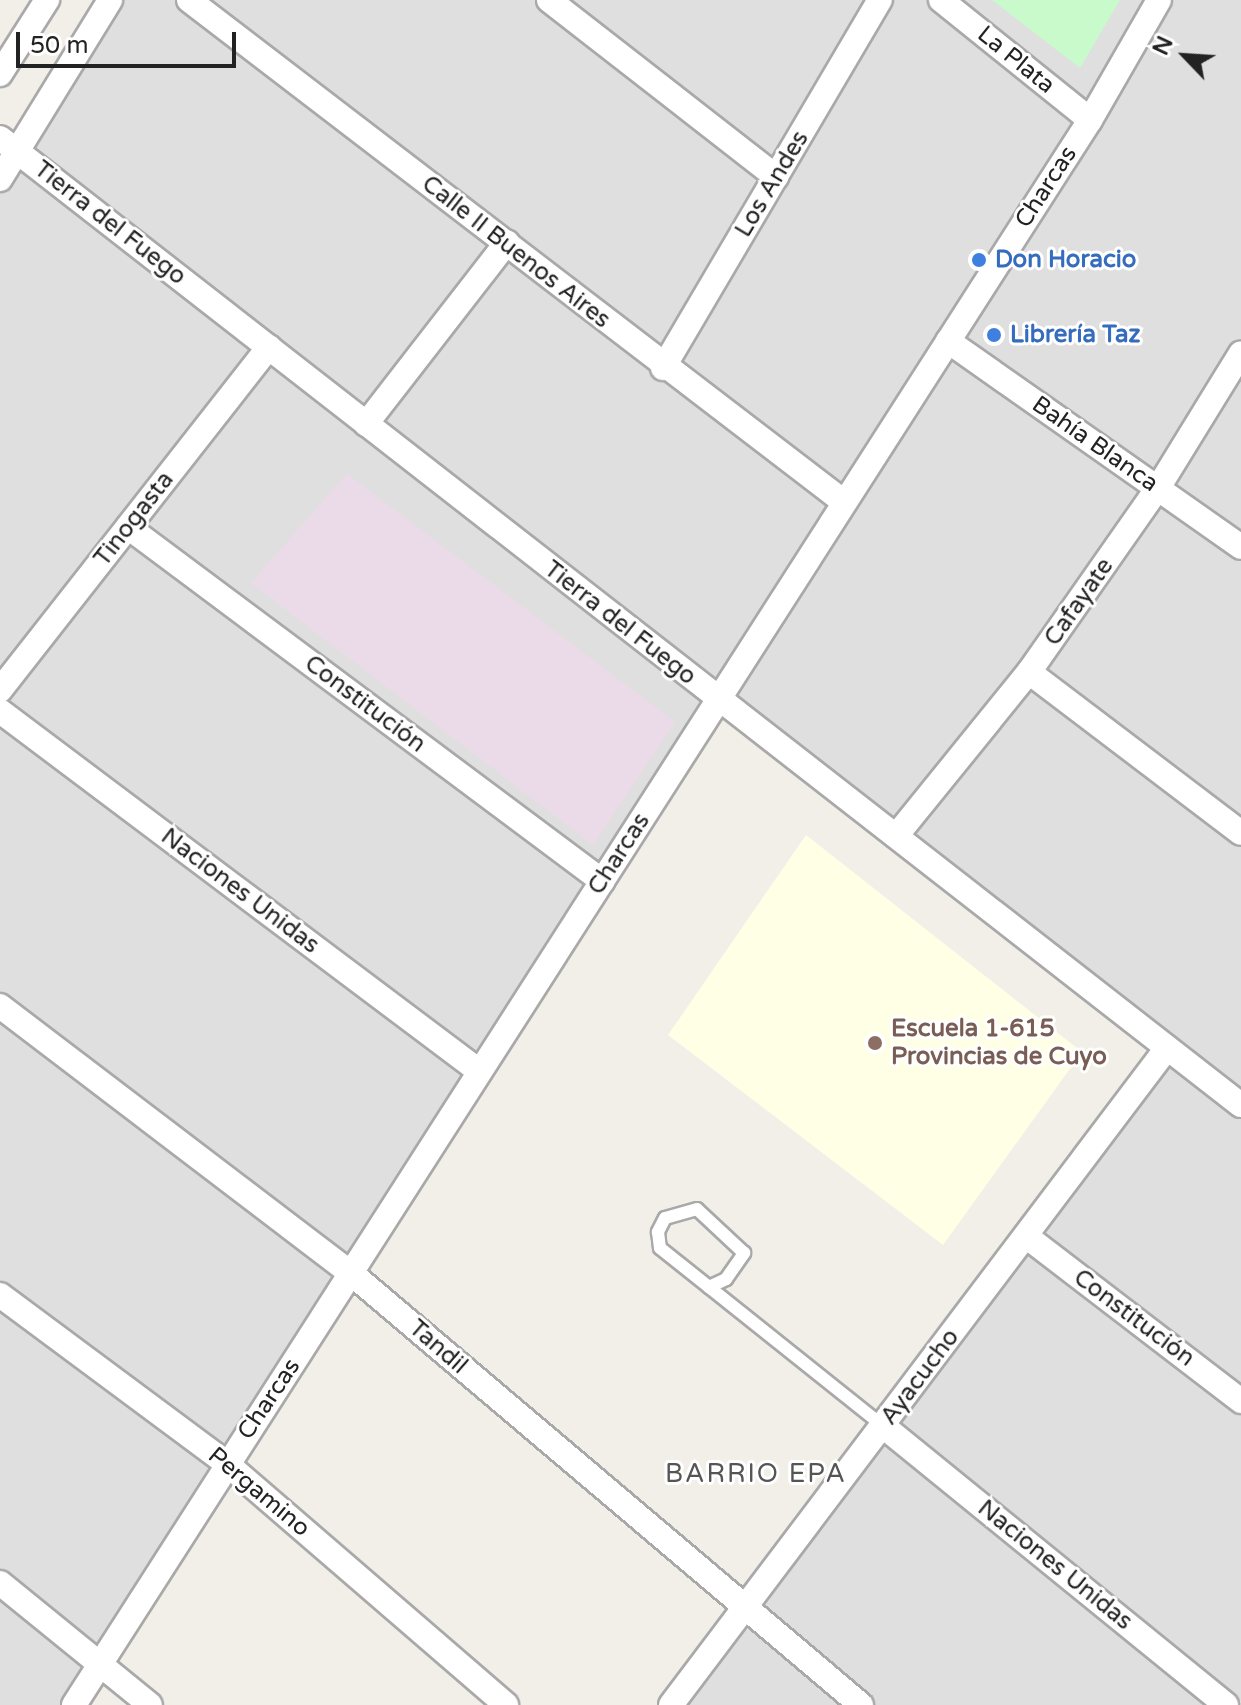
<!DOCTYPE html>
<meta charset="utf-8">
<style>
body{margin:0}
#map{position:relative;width:1241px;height:1705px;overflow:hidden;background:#f2efe9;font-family:"Varela Round",sans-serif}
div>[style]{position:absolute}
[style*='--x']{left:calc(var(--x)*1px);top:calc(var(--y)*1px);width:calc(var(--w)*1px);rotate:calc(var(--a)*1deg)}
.residential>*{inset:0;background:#e0dfdf}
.industrial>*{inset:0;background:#ebdbe8}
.education>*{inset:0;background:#ffffe5}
.park>*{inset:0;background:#c8facc}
.roads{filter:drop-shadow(2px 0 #a9a9a9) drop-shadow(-2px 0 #a9a9a9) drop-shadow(0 2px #a9a9a9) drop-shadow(0 -2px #a9a9a9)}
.service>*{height:12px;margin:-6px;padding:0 6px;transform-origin:6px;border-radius:6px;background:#fff}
.minor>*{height:24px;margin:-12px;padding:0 12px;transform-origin:12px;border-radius:12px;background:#fff}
.dots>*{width:22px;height:22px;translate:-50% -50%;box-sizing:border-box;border:4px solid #fff;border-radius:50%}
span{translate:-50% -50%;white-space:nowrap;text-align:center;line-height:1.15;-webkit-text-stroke:6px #fff;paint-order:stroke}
.street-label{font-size:24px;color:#222}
.shop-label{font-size:24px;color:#366cbe;font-weight:700}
.left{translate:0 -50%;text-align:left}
.education-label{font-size:24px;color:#785e54;font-weight:700}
.neighbourhood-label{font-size:26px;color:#555;letter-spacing:2px}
.north{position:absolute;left:1145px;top:16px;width:80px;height:80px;-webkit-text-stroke:6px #fff;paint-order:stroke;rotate:295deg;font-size:22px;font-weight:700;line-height:32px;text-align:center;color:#222}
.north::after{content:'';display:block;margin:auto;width:28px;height:36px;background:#222;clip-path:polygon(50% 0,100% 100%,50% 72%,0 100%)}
.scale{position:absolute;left:16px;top:32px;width:220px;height:36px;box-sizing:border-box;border:4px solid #222;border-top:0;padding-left:10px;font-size:24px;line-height:28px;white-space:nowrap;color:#222;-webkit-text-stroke:6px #fff;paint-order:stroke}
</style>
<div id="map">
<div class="residential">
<i style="clip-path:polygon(110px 0,1241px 0,1241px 1700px,1237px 1705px,671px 1705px,1167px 1048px,718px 700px,69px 1705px,0 1705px,0 179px)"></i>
</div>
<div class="industrial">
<i style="clip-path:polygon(347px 474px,675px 722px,593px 845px,251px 583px)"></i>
</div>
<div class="education">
<i style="clip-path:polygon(806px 835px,1082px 1052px,943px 1245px,668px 1035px)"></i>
</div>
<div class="park">
<i style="clip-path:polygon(992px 0,1120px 0,1080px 68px)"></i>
</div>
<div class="roads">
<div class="service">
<i style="--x:709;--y:1287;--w:19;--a:-25"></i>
<i style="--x:726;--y:1279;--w:32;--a:-55"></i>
<i style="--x:744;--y:1253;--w:64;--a:-136.9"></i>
<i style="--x:697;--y:1209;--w:33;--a:164"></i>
<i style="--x:665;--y:1218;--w:16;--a:117"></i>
<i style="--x:658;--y:1232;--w:16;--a:83"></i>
<i style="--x:660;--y:1248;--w:63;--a:38.5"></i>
<i style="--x:709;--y:1287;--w:223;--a:38.6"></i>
</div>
<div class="minor">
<i style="--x:189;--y:0;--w:825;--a:37.47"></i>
<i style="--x:549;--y:0;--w:288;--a:37.9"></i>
<i style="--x:941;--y:0;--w:191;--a:38.8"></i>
<i style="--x:0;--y:74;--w:88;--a:-57.6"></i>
<i style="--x:0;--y:138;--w:1573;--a:37.93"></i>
<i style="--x:0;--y:179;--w:210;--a:-58.4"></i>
<i style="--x:948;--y:341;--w:358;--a:35.1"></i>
<i style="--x:663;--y:368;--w:427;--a:-59.5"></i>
<i style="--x:366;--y:424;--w:230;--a:-52.2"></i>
<i style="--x:128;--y:527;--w:592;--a:36.75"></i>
<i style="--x:1029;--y:672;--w:266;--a:37.2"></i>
<i style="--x:0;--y:690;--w:436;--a:-51.9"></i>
<i style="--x:0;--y:711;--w:599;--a:36.93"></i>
<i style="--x:896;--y:836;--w:211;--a:-51"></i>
<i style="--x:1029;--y:672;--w:225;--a:-55"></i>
<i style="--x:1158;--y:488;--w:158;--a:-58.4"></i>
<i style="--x:0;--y:1006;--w:442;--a:37.3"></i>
<i style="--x:352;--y:1274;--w:667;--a:40.26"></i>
<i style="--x:1026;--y:1236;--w:271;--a:37.5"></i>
<i style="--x:0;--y:1295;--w:282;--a:36.6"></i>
<i style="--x:226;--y:1463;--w:370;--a:40.8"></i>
<i style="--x:883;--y:1426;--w:442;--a:39.1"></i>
<i style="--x:0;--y:1583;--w:193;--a:39.1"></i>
<i style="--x:74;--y:1705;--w:1883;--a:-57.34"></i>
<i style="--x:1090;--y:120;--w:138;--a:-60.1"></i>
<i style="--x:671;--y:1705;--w:823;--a:-52.95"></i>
</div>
</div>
<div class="dots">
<i style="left:979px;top:260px;background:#3f7fe0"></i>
<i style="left:994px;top:335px;background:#3f7fe0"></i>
<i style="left:875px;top:1043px;background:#8d6e63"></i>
</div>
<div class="street-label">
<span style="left:1016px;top:60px;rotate:39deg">La Plata</span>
<span style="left:772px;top:184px;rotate:-59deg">Los Andes</span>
<span style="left:1046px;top:187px;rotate:-57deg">Charcas</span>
<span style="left:110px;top:223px;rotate:38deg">Tierra del Fuego</span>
<span style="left:516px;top:252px;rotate:38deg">Calle II Buenos Aires</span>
<span style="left:1095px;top:444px;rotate:35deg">Bahía Blanca</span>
<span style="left:134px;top:519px;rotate:-52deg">Tinogasta</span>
<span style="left:1079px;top:602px;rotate:-55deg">Cafayate</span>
<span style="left:620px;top:623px;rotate:38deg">Tierra del Fuego</span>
<span style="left:365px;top:704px;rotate:37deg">Constitución</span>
<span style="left:619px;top:854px;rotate:-57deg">Charcas</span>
<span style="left:240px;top:891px;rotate:37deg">Naciones Unidas</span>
<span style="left:1134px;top:1318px;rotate:37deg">Constitución</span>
<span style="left:438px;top:1347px;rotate:41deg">Tandil</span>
<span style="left:920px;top:1377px;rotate:-53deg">Ayacucho</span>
<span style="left:269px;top:1399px;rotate:-56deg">Charcas</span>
<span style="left:259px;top:1492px;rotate:40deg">Pergamino</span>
<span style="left:1055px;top:1565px;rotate:39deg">Naciones Unidas</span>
</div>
<div class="shop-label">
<span class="left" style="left:995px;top:260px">Don Horacio</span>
<span class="left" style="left:1010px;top:335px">Librería Taz</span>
</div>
<div class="education-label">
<span class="left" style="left:891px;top:1043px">Escuela 1-615<br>Provincias de Cuyo</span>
</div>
<div class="neighbourhood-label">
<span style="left:756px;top:1474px">BARRIO EPA</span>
</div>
<div class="north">N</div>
<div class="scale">50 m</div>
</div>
